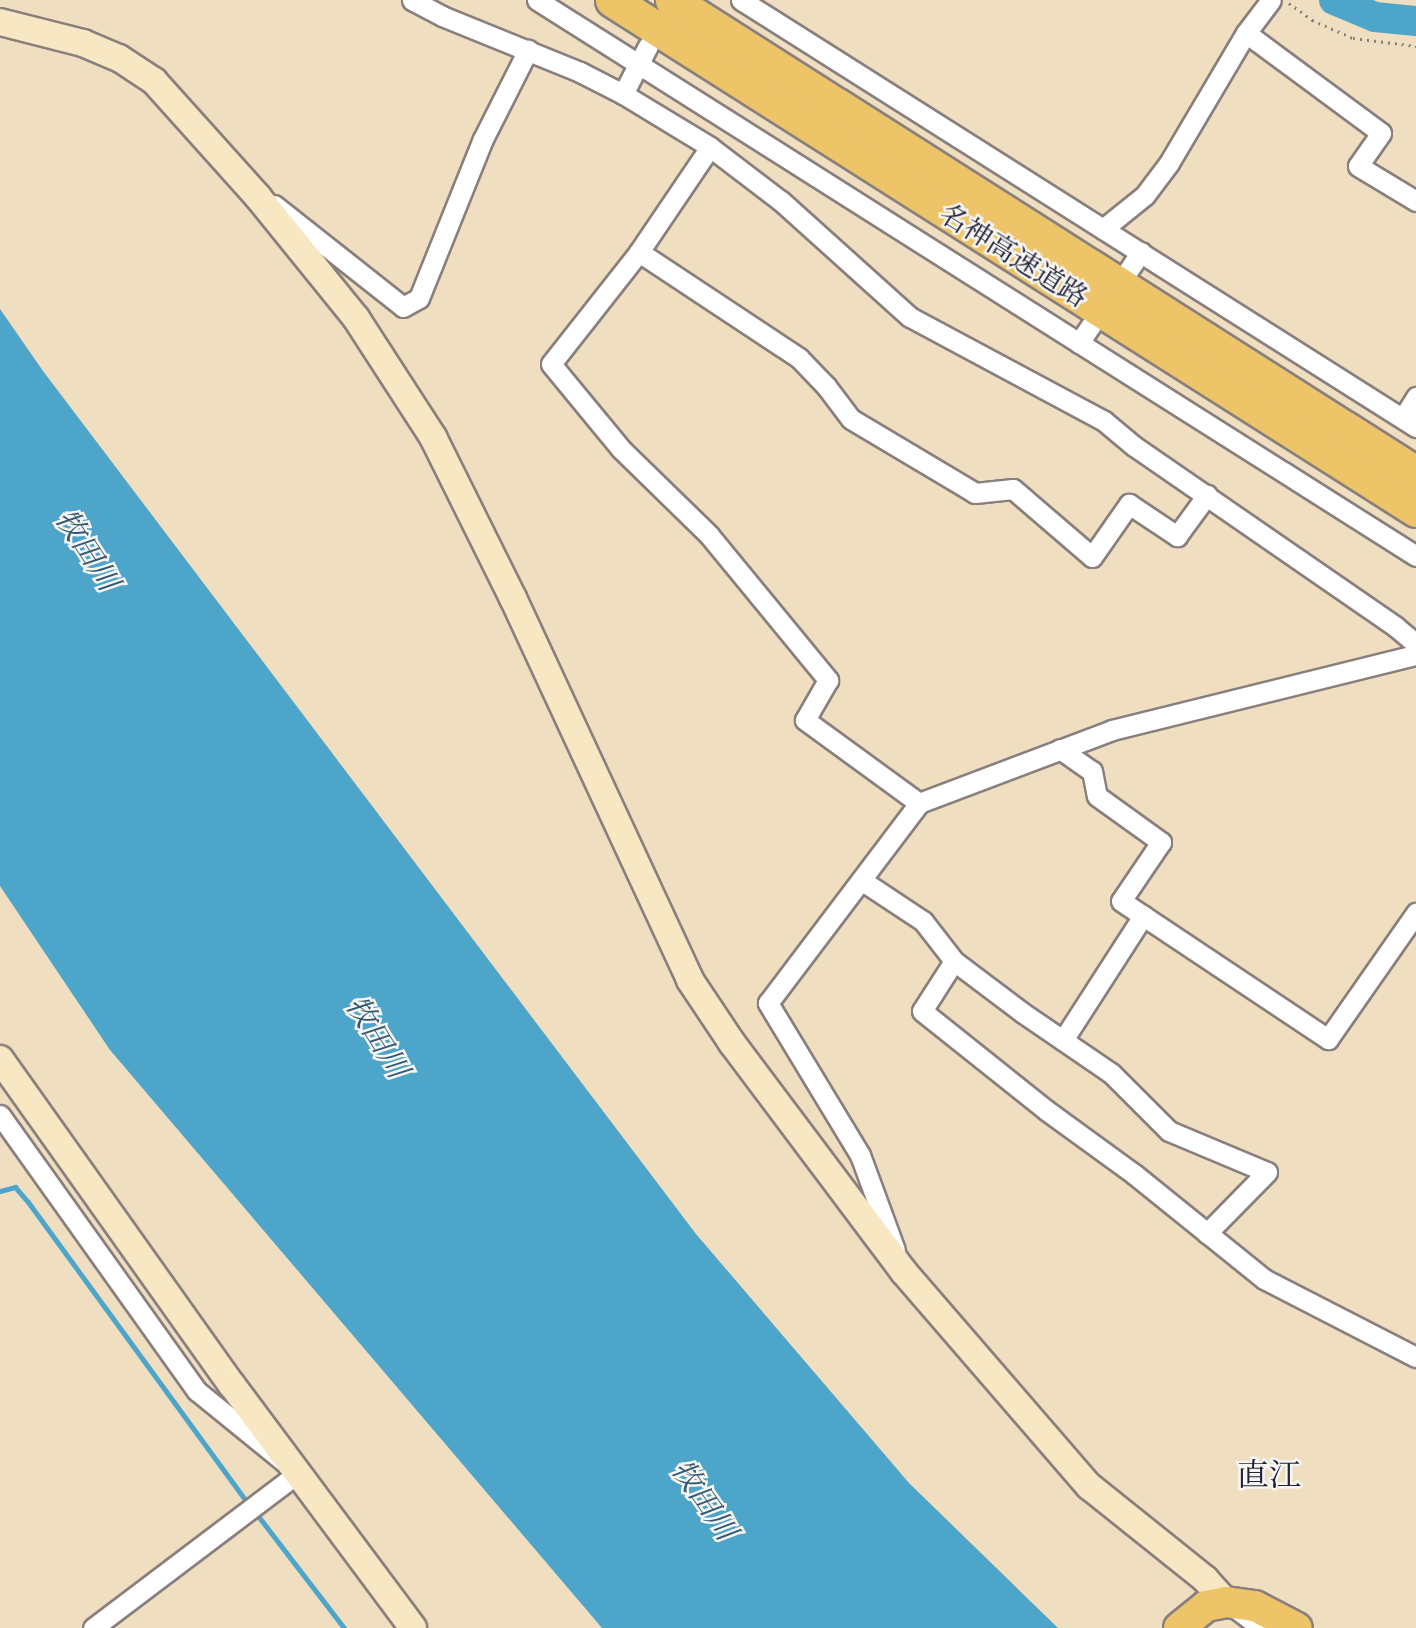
<!DOCTYPE html>
<meta charset="utf-8">
<style>
body{margin:0}
#map{position:relative;width:1416px;height:1628px;overflow:hidden;background:#f0dec0;font-family:"EB Garamond","Noto Serif JP",serif}
div>[style]{position:absolute}
[style*='--x']{left:calc(var(--x)*1px);top:calc(var(--y)*1px);width:calc(var(--w)*1px);rotate:calc(var(--a)*1deg)}
.water>*{inset:0;background:#4da5ca}
.stream>*{height:5px;margin:-2.5px;padding:0 2.5px;transform-origin:2.5px;border-radius:2.5px;background:#4da5ca}
.river>*{height:30px;margin:-15px;padding:0 15px;transform-origin:15px;border-radius:15px;background:#4da5ca}
.path>*{height:2.5px;margin-top:-1.25px;transform-origin:0;background:repeating-linear-gradient(90deg,#89807e 0 2px,transparent 0 7px)}
.roads{filter:drop-shadow(2px 0 #89807e) drop-shadow(-2px 0 #89807e) drop-shadow(0 2px #89807e) drop-shadow(0 -2px #89807e)}
.street>*{height:19px;margin:-9.5px;padding:0 9.5px;transform-origin:9.5px;border-radius:9.5px;background:#fff}
.secondary>*{height:26px;margin:-13px;padding:0 13px;transform-origin:13px;border-radius:13px;background:#f8e7c3}
.primary>*{height:30px;margin:-15px;padding:0 15px;transform-origin:15px;border-radius:15px;background:#eec469}
.highway>*{height:33px;margin:-16.5px;padding:0 16.5px;transform-origin:16.5px;border-radius:16.5px;background:#eec469}
span{translate:-50% -50%;white-space:nowrap;text-align:center;line-height:1.15;-webkit-text-stroke:5px #f6f6f2;paint-order:stroke}
.street-label{font-size:28px;color:#22223b}
.water-label{font-size:30px;color:#335674;font-style:italic}
.quarter-label{font-size:32px;color:#22223b}
</style>
<div id="map">
<div class="water">
<i style="clip-path:polygon(0 309px,43px 371px,696px 1234px,909px 1483px,1058px 1628px,602px 1628px,110px 1050px,0 886px)"></i>
</div>
<div class="stream">
<i style="--x:0;--y:1191;--w:16;--a:-15"></i>
<i style="--x:15;--y:1187;--w:20;--a:49"></i>
<i style="--x:28;--y:1202;--w:375;--a:53.9"></i>
<i style="--x:255;--y:1512;--w:146;--a:52.5"></i>
</div>
<div class="river">
<i style="--x:1334;--y:0;--w:44;--a:22.5"></i>
<i style="--x:1375;--y:17;--w:41;--a:5.6"></i>
</div>
<div class="path">
<i style="--x:1289;--y:3;--w:29;--a:36"></i>
<i style="--x:1312;--y:20;--w:45;--a:23.7"></i>
<i style="--x:1353;--y:38;--w:64;--a:7.2"></i>
</div>
<div class="roads">
<div class="street">
<i style="--x:412;--y:0;--w:34;--a:28"></i>
<i style="--x:442;--y:16;--w:149;--a:22.1"></i>
<i style="--x:580;--y:72;--w:48;--a:27.1"></i>
<i style="--x:623;--y:94;--w:102;--a:31.3"></i>
<i style="--x:710;--y:147;--w:89;--a:37.3"></i>
<i style="--x:781;--y:201;--w:173;--a:42"></i>
<i style="--x:910;--y:317;--w:220;--a:28.2"></i>
<i style="--x:1104;--y:421;--w:39;--a:40"></i>
<i style="--x:1134;--y:446;--w:318;--a:34.6"></i>
<i style="--x:1396;--y:627;--w:26;--a:40"></i>
<i style="--x:537;--y:0;--w:1040;--a:32.31"></i>
<i style="--x:741;--y:0;--w:799;--a:32.32"></i>
<i style="--x:1246;--y:33;--w:168;--a:36.5"></i>
<i style="--x:1381;--y:133;--w:40;--a:124.9"></i>
<i style="--x:1358;--y:166;--w:68;--a:31.1"></i>
<i style="--x:623;--y:94;--w:54;--a:-62.5"></i>
<i style="--x:710;--y:147;--w:127;--a:124.1"></i>
<i style="--x:639;--y:252;--w:142;--a:128.2"></i>
<i style="--x:551;--y:364;--w:110;--a:50.5"></i>
<i style="--x:621;--y:449;--w:123;--a:44.3"></i>
<i style="--x:709;--y:535;--w:188;--a:50.6"></i>
<i style="--x:828;--y:680;--w:46;--a:119.9"></i>
<i style="--x:805;--y:720;--w:141;--a:36.1"></i>
<i style="--x:274;--y:205;--w:164;--a:38.3"></i>
<i style="--x:403;--y:307;--w:18;--a:-29"></i>
<i style="--x:419;--y:298;--w:171;--a:-68.1"></i>
<i style="--x:483;--y:139;--w:100;--a:-63.2"></i>
<i style="--x:1103;--y:229;--w:54;--a:-39"></i>
<i style="--x:1145;--y:195;--w:40;--a:-53"></i>
<i style="--x:1169;--y:163;--w:151;--a:-59.4"></i>
<i style="--x:1246;--y:33;--w:41;--a:-52.9"></i>
<i style="--x:639;--y:252;--w:192;--a:33.5"></i>
<i style="--x:799;--y:358;--w:39;--a:46"></i>
<i style="--x:826;--y:386;--w:41;--a:52.9"></i>
<i style="--x:851;--y:419;--w:144;--a:30.8"></i>
<i style="--x:975;--y:493;--w:38;--a:-6"></i>
<i style="--x:1013;--y:489;--w:104;--a:40.7"></i>
<i style="--x:1092;--y:557;--w:65;--a:-55.1"></i>
<i style="--x:1129;--y:504;--w:58;--a:33.7"></i>
<i style="--x:1177;--y:536;--w:51;--a:-53.8"></i>
<i style="--x:1128;--y:271;--w:23;--a:-56"></i>
<i style="--x:1079;--y:343;--w:23;--a:-56"></i>
<i style="--x:1403;--y:418;--w:25;--a:-58"></i>
<i style="--x:1060;--y:749;--w:39;--a:35"></i>
<i style="--x:1092;--y:771;--w:25;--a:79"></i>
<i style="--x:1097;--y:796;--w:79;--a:35.7"></i>
<i style="--x:1161;--y:842;--w:71;--a:124.1"></i>
<i style="--x:1121;--y:901;--w:249;--a:33.7"></i>
<i style="--x:1328;--y:1039;--w:154;--a:-55.1"></i>
<i style="--x:861;--y:880;--w:74;--a:33.5"></i>
<i style="--x:923;--y:921;--w:51;--a:52.2"></i>
<i style="--x:954;--y:961;--w:86;--a:37"></i>
<i style="--x:1023;--y:1013;--w:107;--a:34.3"></i>
<i style="--x:1111;--y:1073;--w:82;--a:45"></i>
<i style="--x:1169;--y:1131;--w:106;--a:22.7"></i>
<i style="--x:1267;--y:1172;--w:86;--a:134.5"></i>
<i style="--x:954;--y:961;--w:59;--a:122.6"></i>
<i style="--x:922;--y:1011;--w:159;--a:38.6"></i>
<i style="--x:1046;--y:1110;--w:109;--a:36"></i>
<i style="--x:1134;--y:1174;--w:167;--a:38.9"></i>
<i style="--x:1264;--y:1279;--w:171;--a:27.2"></i>
<i style="--x:1063;--y:1040;--w:148;--a:-57.2"></i>
<i style="--x:0;--y:1115;--w:339;--a:54.5"></i>
<i style="--x:197;--y:1391;--w:130;--a:39.1"></i>
<i style="--x:298;--y:1473;--w:257;--a:142.9"></i>
<i style="--x:895;--y:1250;--w:101;--a:-110.2"></i>
<i style="--x:860;--y:1155;--w:178;--a:-121.2"></i>
<i style="--x:768;--y:1003;--w:251;--a:-52.9"></i>
<i style="--x:919;--y:803;--w:206;--a:-20.7"></i>
<i style="--x:1112;--y:730;--w:313;--a:-13.9"></i>
<i style="--x:1231;--y:1605;--w:38;--a:37"></i>
</div>
<div class="secondary">
<i style="--x:0;--y:22;--w:86;--a:14.2"></i>
<i style="--x:83;--y:43;--w:39;--a:23"></i>
<i style="--x:119;--y:58;--w:42;--a:33.3"></i>
<i style="--x:154;--y:81;--w:156;--a:48.1"></i>
<i style="--x:258;--y:197;--w:156;--a:51"></i>
<i style="--x:356;--y:318;--w:142;--a:57.1"></i>
<i style="--x:433;--y:437;--w:180;--a:63.6"></i>
<i style="--x:513;--y:598;--w:421;--a:65.1"></i>
<i style="--x:690;--y:980;--w:76;--a:56.3"></i>
<i style="--x:732;--y:1043;--w:286;--a:53.1"></i>
<i style="--x:904;--y:1272;--w:283;--a:49.2"></i>
<i style="--x:1089;--y:1486;--w:149;--a:38.7"></i>
<i style="--x:1205;--y:1579;--w:31;--a:48"></i>
<i style="--x:0;--y:1059;--w:400;--a:54.6"></i>
<i style="--x:232;--y:1385;--w:303;--a:53.3"></i>
</div>
<div class="primary">
<i style="--x:1179;--y:1628;--w:35;--a:-39"></i>
<i style="--x:1206;--y:1606;--w:20;--a:-11"></i>
<i style="--x:1226;--y:1602;--w:29;--a:8"></i>
<i style="--x:1255;--y:1606;--w:47;--a:27.6"></i>
</div>
<div class="highway">
<i style="--x:612;--y:0;--w:952;--a:32.39"></i>
<i style="--x:672;--y:0;--w:882;--a:32.45"></i>
</div>
</div>
<div class="street-label">
<span style="left:1014px;top:255px;rotate:32deg">名神高速道路</span>
</div>
<div class="water-label">
<span style="left:87px;top:550px;rotate:57deg">牧田川</span>
<span style="left:377px;top:1037px;rotate:58deg">牧田川</span>
<span style="left:704px;top:1500px;rotate:55deg">牧田川</span>
</div>
<div class="quarter-label">
<span style="left:1269px;top:1475px">直江</span>
</div>
</div>
